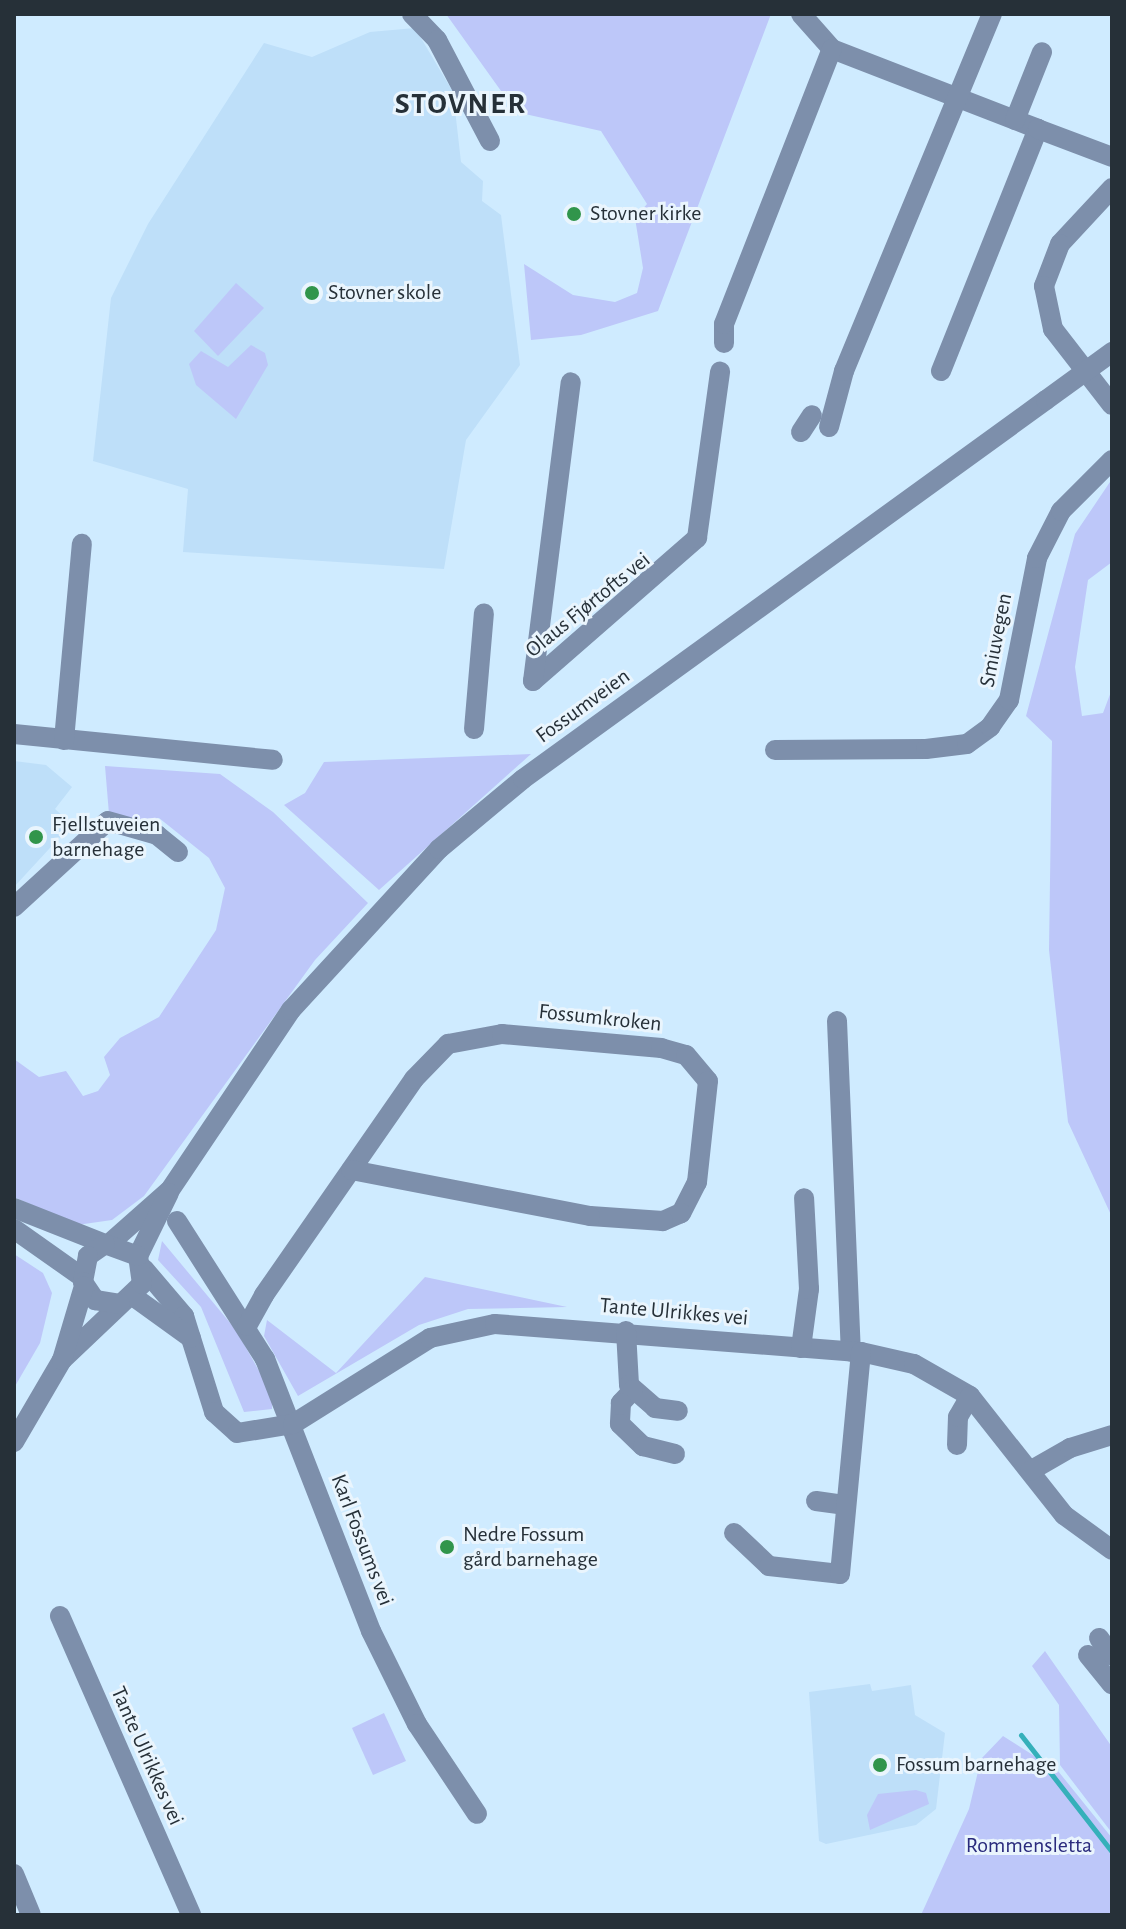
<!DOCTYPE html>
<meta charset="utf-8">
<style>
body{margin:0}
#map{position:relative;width:1126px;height:1929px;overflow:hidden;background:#cfebff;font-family:"Alegreya Sans",sans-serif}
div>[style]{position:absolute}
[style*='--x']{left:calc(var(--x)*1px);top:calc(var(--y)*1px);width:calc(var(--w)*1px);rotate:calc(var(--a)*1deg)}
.built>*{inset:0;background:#bedff9}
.green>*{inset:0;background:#bdc7f9}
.stream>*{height:5px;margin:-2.5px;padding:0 2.5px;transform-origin:2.5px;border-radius:2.5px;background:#35b0ba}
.minor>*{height:20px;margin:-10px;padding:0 10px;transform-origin:10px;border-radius:10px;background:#7d8fab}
.minor-bridge>*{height:20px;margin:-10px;padding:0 10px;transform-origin:10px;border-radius:10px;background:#7d8fab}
.dots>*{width:22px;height:22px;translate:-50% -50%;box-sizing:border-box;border:4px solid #eaf5fd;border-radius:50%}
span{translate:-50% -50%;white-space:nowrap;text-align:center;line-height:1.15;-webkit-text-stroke:6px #eaf5fd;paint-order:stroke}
.poi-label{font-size:22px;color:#263038}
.left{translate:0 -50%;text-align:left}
.street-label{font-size:22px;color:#263038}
.park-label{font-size:22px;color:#2a2b7d}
.district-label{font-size:30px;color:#263038;font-weight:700;letter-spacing:2px}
.frame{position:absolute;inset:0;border:16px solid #263038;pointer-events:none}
</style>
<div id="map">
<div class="built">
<i style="clip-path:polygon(415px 28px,453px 92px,461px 162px,483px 181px,482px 201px,501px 215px,520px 365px,466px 440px,444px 569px,183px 552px,188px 489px,93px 461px,111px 298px,148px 224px,264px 43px,312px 57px,370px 32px)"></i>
<i style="clip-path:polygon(14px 761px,46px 765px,72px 787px,55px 809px,72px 824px,14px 887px)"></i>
<i style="clip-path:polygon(870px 1684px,872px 1691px,911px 1685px,915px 1715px,945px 1733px,936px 1809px,916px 1825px,826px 1844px,819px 1841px,809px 1692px)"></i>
</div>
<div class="green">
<i style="clip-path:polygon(446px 14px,771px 14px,658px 311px,581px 335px,531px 340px,524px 264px,573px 295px,615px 302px,637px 293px,643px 268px,635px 218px,647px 204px,601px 131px,516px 112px)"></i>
<i style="clip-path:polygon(236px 283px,264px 308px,218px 356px,194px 331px)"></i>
<i style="clip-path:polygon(251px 345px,265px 353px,268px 365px,236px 419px,196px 385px,189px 364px,201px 351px,228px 367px)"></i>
<i style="clip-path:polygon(1112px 479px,1112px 562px,1088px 580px,1075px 667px,1082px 716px,1103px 713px,1112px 689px,1112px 1217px,1068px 1122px,1049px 950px,1052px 741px,1026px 716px,1075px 534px)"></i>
<i style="clip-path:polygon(531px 754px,379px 890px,284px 805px,305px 793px,324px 762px)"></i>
<i style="clip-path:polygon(105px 766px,220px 774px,273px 812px,368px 903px,315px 960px,144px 1196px,112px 1220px,77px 1225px,14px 1197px,14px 1059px,39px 1077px,66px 1071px,83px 1096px,98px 1091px,110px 1075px,104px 1057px,120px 1038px,159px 1017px,216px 930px,225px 888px,209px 858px,159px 818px,139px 822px,109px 814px)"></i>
<i style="clip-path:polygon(162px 1241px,236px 1330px,272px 1394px,272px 1409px,244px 1412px,201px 1307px,158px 1260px)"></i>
<i style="clip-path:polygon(14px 1254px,43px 1273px,52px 1293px,40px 1343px,14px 1388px)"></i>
<i style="clip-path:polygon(425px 1277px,567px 1307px,468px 1309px,419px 1325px,298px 1396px,264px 1336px,267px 1320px,336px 1373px)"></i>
<i style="clip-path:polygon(1045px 1651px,1112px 1747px,1112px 1833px,1060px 1765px,1059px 1705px,1032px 1666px)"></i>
<i style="clip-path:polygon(384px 1713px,406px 1761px,373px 1775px,352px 1728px)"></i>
<i style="clip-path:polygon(1003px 1736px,1058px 1771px,1112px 1838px,1112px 1915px,921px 1915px,969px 1809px,981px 1759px)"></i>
<i style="clip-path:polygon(916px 1790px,926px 1793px,929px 1804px,870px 1830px,867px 1815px,878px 1794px)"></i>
</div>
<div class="stream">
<i style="--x:1021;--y:1735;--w:148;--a:52.1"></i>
</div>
<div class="minor">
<i style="--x:412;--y:14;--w:36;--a:46"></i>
<i style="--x:437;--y:40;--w:114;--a:62.3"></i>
<i style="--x:801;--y:14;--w:47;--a:48.5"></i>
<i style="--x:832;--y:49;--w:221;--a:21.2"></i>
<i style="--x:1015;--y:120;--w:73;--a:-68.3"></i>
<i style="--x:1112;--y:188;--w:76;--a:132.9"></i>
<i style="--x:1060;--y:244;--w:45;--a:110.9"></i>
<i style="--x:1044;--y:286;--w:44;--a:78.2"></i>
<i style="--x:1053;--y:329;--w:96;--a:52.2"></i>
<i style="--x:724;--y:343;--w:19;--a:-90"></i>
<i style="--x:724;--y:324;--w:295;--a:-68.6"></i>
<i style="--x:941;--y:371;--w:261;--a:-68.2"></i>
<i style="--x:1038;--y:129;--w:79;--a:20.7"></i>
<i style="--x:829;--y:427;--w:58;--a:-75"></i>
<i style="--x:844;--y:371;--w:386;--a:-67.5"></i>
<i style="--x:801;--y:432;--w:20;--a:-57"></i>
<i style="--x:533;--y:681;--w:218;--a:-41.1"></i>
<i style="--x:697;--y:538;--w:168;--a:-82.1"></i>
<i style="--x:533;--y:681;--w:301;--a:-82.8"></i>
<i style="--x:474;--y:729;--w:116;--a:-85.1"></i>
<i style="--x:14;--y:734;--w:260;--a:5.7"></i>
<i style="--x:64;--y:740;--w:197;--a:-84.8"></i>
<i style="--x:775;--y:750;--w:151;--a:-0.4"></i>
<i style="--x:926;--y:749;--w:41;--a:-7"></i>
<i style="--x:967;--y:744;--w:29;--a:-36"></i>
<i style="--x:990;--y:727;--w:33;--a:-55"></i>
<i style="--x:1009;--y:700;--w:145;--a:-78.8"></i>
<i style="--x:1037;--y:558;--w:53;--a:-62.9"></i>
<i style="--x:1061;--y:511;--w:72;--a:-45"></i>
<i style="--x:14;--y:907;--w:127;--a:-42.5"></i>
<i style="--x:108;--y:821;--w:51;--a:15.9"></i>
<i style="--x:157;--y:835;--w:27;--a:39"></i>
<i style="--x:837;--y:1021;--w:331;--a:87.6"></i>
<i style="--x:14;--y:1208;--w:98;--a:21.6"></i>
<i style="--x:177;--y:1221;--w:164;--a:57.5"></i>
<i style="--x:265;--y:1359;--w:292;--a:68.7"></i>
<i style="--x:371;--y:1631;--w:104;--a:63.7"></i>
<i style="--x:417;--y:1724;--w:108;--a:56.3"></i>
<i style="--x:14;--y:1229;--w:83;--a:35.2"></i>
<i style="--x:110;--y:1243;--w:80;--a:-41.5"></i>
<i style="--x:170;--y:1190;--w:217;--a:-56.1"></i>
<i style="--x:291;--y:1010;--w:219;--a:-47.4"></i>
<i style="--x:439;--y:849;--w:109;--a:-39.8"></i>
<i style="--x:523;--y:779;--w:646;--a:-35.93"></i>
<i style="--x:138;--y:1256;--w:70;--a:-63.8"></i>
<i style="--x:144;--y:1269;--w:62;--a:49.6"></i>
<i style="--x:184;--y:1316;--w:101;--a:72.6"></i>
<i style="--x:214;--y:1412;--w:31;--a:42"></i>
<i style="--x:237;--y:1433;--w:57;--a:-9.1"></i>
<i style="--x:293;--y:1424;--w:162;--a:-32.1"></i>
<i style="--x:430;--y:1338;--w:66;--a:-12.2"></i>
<i style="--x:495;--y:1324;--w:367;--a:4.4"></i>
<i style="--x:861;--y:1352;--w:54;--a:12.8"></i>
<i style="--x:914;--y:1364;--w:64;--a:29.7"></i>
<i style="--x:970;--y:1396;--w:152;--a:51.7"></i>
<i style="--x:1064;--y:1515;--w:59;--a:36.1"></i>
<i style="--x:134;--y:1297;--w:70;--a:35.7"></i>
<i style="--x:247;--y:1326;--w:35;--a:-61"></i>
<i style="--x:264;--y:1295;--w:263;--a:-55.2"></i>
<i style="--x:414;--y:1079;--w:49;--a:-45.8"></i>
<i style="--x:448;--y:1044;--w:55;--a:-10.5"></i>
<i style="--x:502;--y:1034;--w:160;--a:5"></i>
<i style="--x:661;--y:1048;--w:26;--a:16"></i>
<i style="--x:686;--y:1055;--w:34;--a:50"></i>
<i style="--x:708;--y:1081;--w:102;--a:96.2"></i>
<i style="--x:697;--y:1182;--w:35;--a:117"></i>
<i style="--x:681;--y:1213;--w:20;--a:156"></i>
<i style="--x:663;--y:1221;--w:73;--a:-176.1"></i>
<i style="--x:590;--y:1216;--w:243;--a:-169.1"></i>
<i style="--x:626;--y:1331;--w:54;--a:86.8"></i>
<i style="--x:629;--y:1385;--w:35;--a:41"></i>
<i style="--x:655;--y:1408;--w:23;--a:7"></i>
<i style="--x:801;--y:1348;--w:60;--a:-82.3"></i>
<i style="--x:809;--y:1289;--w:91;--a:-93.1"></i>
<i style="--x:62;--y:1360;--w:110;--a:-43.5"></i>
<i style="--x:142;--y:1284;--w:28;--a:-98"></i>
<i style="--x:138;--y:1256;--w:35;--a:-160"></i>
<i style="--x:105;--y:1244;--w:21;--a:145"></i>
<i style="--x:88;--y:1256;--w:26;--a:101"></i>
<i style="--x:83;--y:1282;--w:22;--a:56"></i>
<i style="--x:95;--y:1300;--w:25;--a:9"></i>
<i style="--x:633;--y:1390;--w:18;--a:133"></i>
<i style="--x:621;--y:1403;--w:21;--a:93"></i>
<i style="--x:620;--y:1424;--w:32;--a:44"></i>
<i style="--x:643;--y:1446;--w:33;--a:14"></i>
<i style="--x:14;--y:1442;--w:95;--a:-59.7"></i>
<i style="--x:62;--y:1360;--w:77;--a:-73.4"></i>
<i style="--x:957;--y:1445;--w:28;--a:-88"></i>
<i style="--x:958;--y:1417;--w:24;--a:-60"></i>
<i style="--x:1030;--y:1471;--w:46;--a:-29.9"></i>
<i style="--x:1070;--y:1448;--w:44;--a:-17.2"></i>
<i style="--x:816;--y:1501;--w:30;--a:8"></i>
<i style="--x:734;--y:1533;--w:48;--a:43.3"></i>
<i style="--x:769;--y:1566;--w:71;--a:6.4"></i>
<i style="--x:840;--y:1574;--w:223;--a:-84.6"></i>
<i style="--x:60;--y:1616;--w:326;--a:66.3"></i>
<i style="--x:1099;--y:1638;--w:22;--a:54"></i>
<i style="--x:1088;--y:1655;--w:38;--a:51"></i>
<i style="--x:14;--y:1874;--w:44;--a:67.5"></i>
</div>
<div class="minor-bridge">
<i style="--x:1046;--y:400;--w:82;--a:-36"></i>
</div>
<div class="dots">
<i style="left:574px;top:214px;background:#31954b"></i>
<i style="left:312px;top:293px;background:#31954b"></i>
<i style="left:36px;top:837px;background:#31954b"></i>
<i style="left:447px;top:1547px;background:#31954b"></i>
<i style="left:880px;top:1765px;background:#31954b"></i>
</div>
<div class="poi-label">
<span class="left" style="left:590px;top:214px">Stovner kirke</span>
<span class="left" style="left:328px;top:293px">Stovner skole</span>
<span class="left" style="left:52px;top:837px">Fjellstuveien<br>barnehage</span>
<span class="left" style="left:463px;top:1547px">Nedre Fossum<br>gård barnehage</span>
<span class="left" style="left:896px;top:1765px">Fossum barnehage</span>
</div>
<div class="street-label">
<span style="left:588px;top:605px;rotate:-39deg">Olaus Fjørtofts vei</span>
<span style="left:996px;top:640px;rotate:-79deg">Smiuvegen</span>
<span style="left:583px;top:706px;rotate:-36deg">Fossumveien</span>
<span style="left:600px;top:1018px;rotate:6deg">Fossumkroken</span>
<span style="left:674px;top:1312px;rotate:5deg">Tante Ulrikkes vei</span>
<span style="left:362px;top:1540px;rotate:69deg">Karl Fossums vei</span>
<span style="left:147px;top:1756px;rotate:66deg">Tante Ulrikkes vei</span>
</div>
<div class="park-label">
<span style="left:1029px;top:1846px">Rommensletta</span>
</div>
<div class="district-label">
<span style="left:461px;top:104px">STOVNER</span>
</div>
<div class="frame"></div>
</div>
